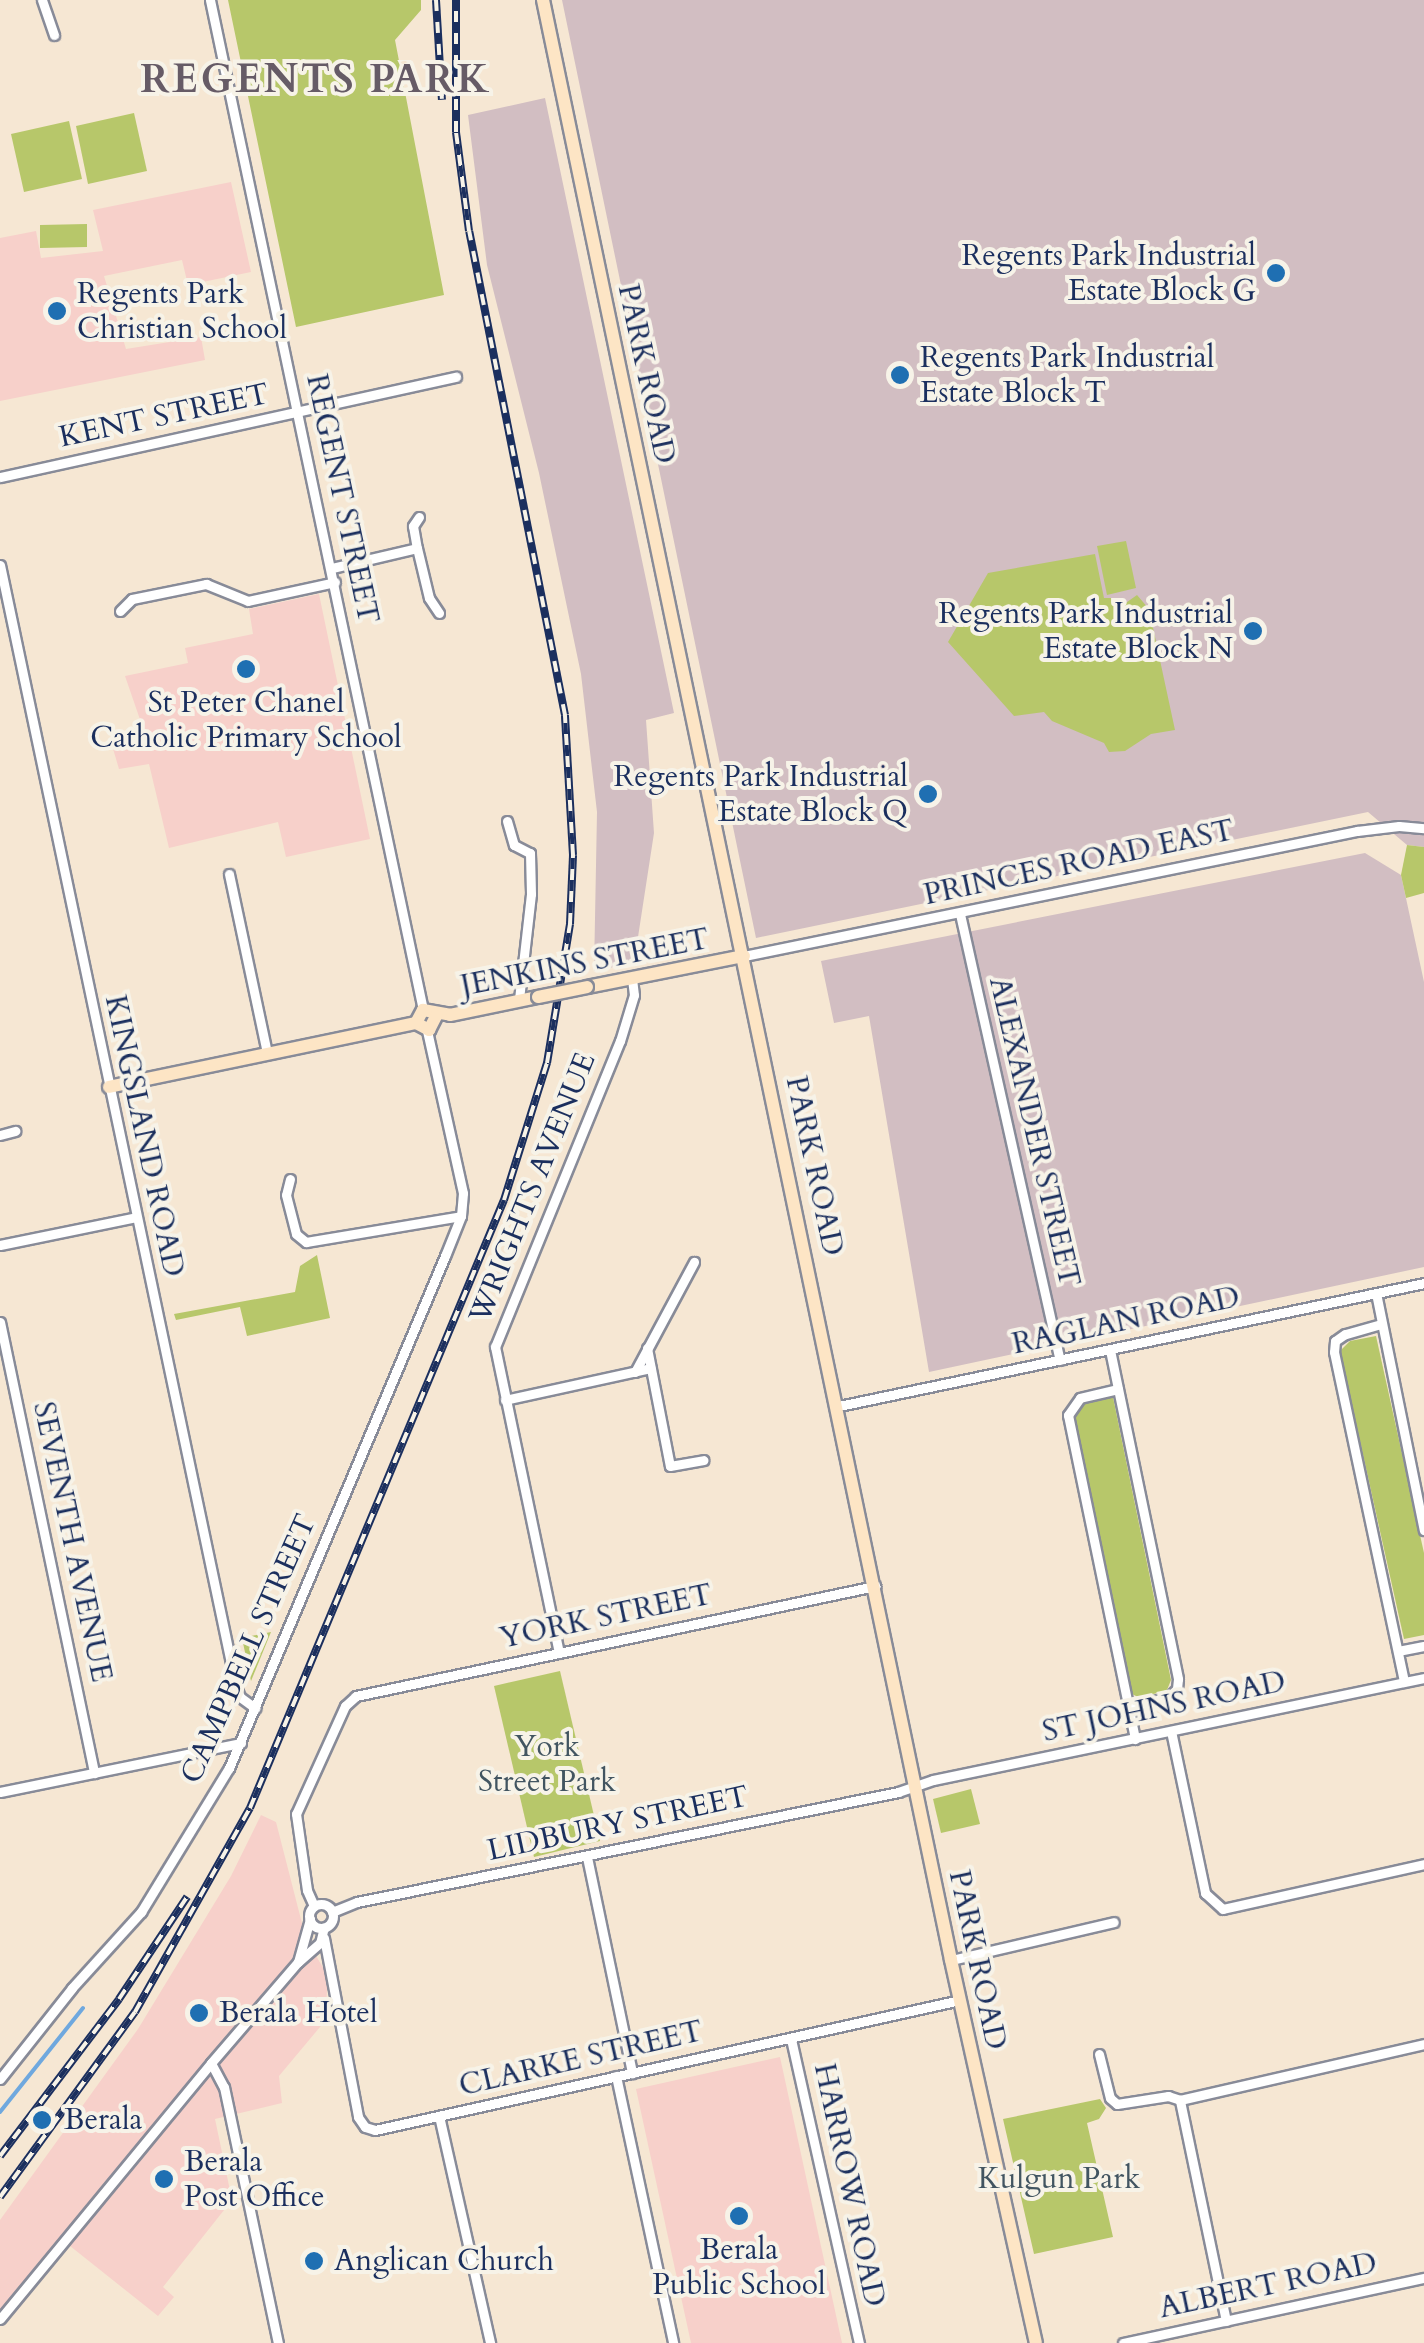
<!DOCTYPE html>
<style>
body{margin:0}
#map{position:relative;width:1424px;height:2343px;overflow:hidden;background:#f6e7d3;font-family:Cardo,serif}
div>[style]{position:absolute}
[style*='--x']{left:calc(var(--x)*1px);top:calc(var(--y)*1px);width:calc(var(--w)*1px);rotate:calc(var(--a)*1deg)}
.built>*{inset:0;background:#f7d0ca}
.industrial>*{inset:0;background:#d2bec2}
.green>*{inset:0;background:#b7c76a}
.stream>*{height:4px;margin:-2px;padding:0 2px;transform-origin:2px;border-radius:2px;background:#6fa8de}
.roads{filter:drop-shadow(2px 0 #888b98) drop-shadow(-2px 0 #888b98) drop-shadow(0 2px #888b98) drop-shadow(0 -2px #888b98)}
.street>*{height:9px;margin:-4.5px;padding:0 4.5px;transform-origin:4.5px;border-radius:4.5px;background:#fff}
.street>.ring{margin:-4.5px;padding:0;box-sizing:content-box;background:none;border:9px solid #fff;border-radius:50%}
.secondary>*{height:12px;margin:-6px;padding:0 6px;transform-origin:6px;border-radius:6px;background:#fde5c5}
.rail>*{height:8px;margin-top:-4px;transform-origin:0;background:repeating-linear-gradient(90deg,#f7f3e8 0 11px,#1b2f5e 0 22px);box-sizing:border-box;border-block:2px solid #1b2f5e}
.bridges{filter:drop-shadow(2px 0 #888b98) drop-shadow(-2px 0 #888b98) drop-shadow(0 2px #888b98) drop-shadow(0 -2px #888b98)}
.secondary-bridge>*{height:12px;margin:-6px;padding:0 6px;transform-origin:6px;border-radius:6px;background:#fde5c5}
.dots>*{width:28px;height:28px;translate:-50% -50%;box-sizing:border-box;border:5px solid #f7f3e8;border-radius:50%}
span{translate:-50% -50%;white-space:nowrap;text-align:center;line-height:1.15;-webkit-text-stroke:8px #f7f3e8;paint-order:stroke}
.poi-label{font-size:30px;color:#1b2f5e}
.right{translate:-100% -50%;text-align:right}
.left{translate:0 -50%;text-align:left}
.street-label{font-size:30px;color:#1b2f5e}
.park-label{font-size:30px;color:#425561}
.district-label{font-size:40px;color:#665b66;font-weight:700;letter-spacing:2.5px}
</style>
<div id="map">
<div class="built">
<i style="clip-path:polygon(231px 182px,251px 272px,188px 285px,182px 260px,104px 276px,126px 349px,201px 337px,205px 360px,0 401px,0 238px,36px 231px,41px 258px,103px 251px,93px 210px)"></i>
<i style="clip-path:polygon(319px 594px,370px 839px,286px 857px,278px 822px,169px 848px,149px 764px,119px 769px,111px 742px,145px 734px,125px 676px,188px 663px,185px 648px,253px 634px,249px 609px)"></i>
<i style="clip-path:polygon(261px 1815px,276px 1822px,306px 1939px,328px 1976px,325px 2021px,279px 2076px,282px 2103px,215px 2119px,232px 2200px,163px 2287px,174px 2297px,158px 2316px,65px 2242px,0 2319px,0 2220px,138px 2029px,231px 1876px)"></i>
<i style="clip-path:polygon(780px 2057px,842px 2343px,691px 2343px,636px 2089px)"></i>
</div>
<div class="industrial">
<i style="clip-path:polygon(562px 0,1424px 0,1424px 847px,1407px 845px,1368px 812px,756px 938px)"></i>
<i style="clip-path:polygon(545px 98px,674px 713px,646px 720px,654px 833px,634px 963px,594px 971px,597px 812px,581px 674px,539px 473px,487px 265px,468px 115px)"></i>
<i style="clip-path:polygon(1365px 853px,1401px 875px,1424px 982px,1424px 1267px,929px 1372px,869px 1016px,834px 1023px,821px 961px)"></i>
</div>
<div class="green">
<i style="clip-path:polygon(228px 0,421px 0,421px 10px,395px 40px,444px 295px,296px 327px)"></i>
<i style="clip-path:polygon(134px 113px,147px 171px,88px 184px,76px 126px)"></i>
<i style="clip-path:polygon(69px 121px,82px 179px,24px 192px,11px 134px)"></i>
<i style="clip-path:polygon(87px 224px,87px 247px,40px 248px,40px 225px)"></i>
<i style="clip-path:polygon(1126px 541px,1136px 588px,1107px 595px,1097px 546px)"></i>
<i style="clip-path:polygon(1095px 554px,1104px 598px,1113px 598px,1120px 607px,1137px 595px,1149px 609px,1175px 730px,1151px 734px,1125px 751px,1109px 752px,1104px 743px,1052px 721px,1044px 712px,1014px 716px,948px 642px,988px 573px)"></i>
<i style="clip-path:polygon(1407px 845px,1424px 847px,1424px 893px,1406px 898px,1401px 875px)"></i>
<i style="clip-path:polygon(317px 1255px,330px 1318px,247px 1336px,240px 1307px,176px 1320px,174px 1314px,295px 1292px,300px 1266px)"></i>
<i style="clip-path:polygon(1376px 1336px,1424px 1553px,1424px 1635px,1404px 1639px,1340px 1351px,1350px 1341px)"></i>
<i style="clip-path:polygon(1113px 1397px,1171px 1680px,1167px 1690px,1140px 1698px,1132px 1694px,1074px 1417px,1085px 1403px)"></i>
<i style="clip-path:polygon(271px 1632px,251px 1681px,242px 1638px)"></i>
<i style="clip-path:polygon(560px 1671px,600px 1841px,534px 1857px,494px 1686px)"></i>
<i style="clip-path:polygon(971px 1789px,980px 1824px,941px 1833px,933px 1799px)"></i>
<i style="clip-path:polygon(1100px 2099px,1106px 2108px,1099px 2119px,1087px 2123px,1113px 2237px,1034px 2254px,1003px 2119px)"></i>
</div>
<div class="stream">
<i style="--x:0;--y:2112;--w:133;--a:-51.4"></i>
</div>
<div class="roads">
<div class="street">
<i style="--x:42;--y:0;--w:37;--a:71"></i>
<i style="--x:210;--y:0;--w:1032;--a:78.09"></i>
<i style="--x:0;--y:477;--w:467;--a:-12.4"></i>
<i style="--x:419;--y:517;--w:11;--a:124"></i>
<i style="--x:413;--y:526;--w:22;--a:80"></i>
<i style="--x:417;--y:548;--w:51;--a:76.5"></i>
<i style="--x:429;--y:598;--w:18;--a:56"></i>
<i style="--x:0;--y:565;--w:1147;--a:78.12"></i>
<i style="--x:236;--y:1687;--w:11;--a:68"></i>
<i style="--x:240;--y:1697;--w:19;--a:36"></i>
<i style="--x:332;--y:568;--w:87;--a:-13.2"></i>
<i style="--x:120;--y:611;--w:17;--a:-45"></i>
<i style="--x:132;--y:599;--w:76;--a:-11.5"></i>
<i style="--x:206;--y:584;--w:45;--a:22"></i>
<i style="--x:248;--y:601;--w:89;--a:-12.3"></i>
<i style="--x:507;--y:821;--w:25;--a:74"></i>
<i style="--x:514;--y:845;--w:18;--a:27"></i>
<i style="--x:530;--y:853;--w:41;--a:88.6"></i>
<i style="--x:531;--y:894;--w:107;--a:96.5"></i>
<i style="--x:229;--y:874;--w:183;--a:78"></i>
<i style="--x:960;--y:914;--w:457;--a:77.4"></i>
<i style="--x:744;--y:956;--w:626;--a:-11.53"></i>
<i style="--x:1357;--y:831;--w:42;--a:-6.8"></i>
<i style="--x:1399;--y:826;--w:25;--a:5"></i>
<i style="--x:0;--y:1135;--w:16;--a:-15"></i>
<i style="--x:290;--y:1179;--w:16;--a:104"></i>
<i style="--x:286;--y:1195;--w:40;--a:75.6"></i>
<i style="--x:296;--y:1234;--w:13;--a:39"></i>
<i style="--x:306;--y:1242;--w:157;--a:-9.5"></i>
<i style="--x:0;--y:1245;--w:139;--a:-11.6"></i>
<i style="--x:1376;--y:1293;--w:242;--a:78.6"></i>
<i style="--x:0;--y:1322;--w:461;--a:78.2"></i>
<i style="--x:1381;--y:1324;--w:37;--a:164"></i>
<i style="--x:1345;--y:1334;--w:12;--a:145"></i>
<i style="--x:1335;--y:1341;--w:11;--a:95"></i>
<i style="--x:1334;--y:1352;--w:337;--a:78"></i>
<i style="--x:647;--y:1348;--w:120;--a:79"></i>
<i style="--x:670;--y:1466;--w:34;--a:-10"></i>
<i style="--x:1110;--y:1350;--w:336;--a:78.3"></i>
<i style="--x:1178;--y:1679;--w:10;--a:96"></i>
<i style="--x:1177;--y:1689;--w:11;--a:135"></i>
<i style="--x:1169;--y:1697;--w:41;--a:166"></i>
<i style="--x:635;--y:1372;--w:125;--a:-61.8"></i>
<i style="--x:1118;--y:1389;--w:39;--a:167"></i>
<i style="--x:1080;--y:1398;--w:21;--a:125"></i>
<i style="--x:1068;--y:1415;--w:331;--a:78.3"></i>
<i style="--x:505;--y:1400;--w:149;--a:-12.4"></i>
<i style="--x:839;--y:1406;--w:598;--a:-11.87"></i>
<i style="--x:1398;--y:1651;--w:26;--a:-11"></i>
<i style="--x:559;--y:1653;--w:313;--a:-101.8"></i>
<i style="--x:495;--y:1347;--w:331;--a:-67.8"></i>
<i style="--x:620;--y:1041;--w:48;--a:-73.1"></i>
<i style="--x:634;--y:995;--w:17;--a:-97"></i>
<i style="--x:1171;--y:1731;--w:166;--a:78.1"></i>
<i style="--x:1205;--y:1893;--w:24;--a:42"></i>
<i style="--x:1223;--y:1909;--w:206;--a:-12.6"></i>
<i style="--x:0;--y:1792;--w:246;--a:-11.5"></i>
<i style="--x:587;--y:1857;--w:221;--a:78.2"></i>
<i class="ring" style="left:309px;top:1904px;width:15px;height:15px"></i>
<i style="--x:314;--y:1906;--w:17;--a:-114"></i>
<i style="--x:307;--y:1890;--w:77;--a:-98.2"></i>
<i style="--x:296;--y:1814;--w:119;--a:-65.6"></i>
<i style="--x:345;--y:1706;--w:15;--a:-42"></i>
<i style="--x:356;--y:1696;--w:531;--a:-11.97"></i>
<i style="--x:332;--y:1912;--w:27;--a:-22"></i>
<i style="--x:357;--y:1902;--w:552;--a:-11.49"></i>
<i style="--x:898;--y:1792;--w:37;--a:-19"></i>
<i style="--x:933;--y:1780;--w:501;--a:-11.74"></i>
<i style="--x:324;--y:1938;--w:182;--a:79.2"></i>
<i style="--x:358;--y:2117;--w:12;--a:55"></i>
<i style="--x:365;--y:2127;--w:10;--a:17"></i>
<i style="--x:375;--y:2130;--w:599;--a:-12.53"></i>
<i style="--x:951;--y:1960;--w:167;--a:-13.1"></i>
<i style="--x:298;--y:1962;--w:45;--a:-74.4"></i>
<i style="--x:791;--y:2039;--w:312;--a:77.4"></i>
<i style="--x:1099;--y:2054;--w:45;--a:76"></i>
<i style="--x:1110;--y:2098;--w:9;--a:41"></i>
<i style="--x:1117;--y:2104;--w:52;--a:-8.9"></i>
<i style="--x:1168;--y:2096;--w:13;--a:18"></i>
<i style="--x:211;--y:2063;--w:27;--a:62"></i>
<i style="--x:224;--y:2087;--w:262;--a:78.1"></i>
<i style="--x:616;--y:2076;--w:273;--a:77.9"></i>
<i style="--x:0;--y:2079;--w:116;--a:-51.6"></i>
<i style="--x:72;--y:1988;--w:103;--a:-47.8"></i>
<i style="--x:141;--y:1912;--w:169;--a:-58.6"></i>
<i style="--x:229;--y:1768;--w:556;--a:-67.13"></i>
<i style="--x:445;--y:1256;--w:43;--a:-68.2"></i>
<i style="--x:461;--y:1216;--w:23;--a:-85"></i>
<i style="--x:463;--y:1193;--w:167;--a:-102.5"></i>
<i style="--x:439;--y:2116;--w:233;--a:77.3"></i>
<i style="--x:0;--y:2319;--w:332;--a:-50.5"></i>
<i style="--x:211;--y:2063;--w:133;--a:-49.3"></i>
<i style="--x:298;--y:1962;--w:29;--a:-41"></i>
<i style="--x:320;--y:1943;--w:16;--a:-76"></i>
<i style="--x:1226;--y:2321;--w:226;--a:-101.8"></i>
<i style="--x:1180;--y:2100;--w:250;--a:-12.9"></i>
<i style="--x:1123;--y:2343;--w:308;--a:-12.2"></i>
</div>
<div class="secondary">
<i style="--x:543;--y:0;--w:2002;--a:78.24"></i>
<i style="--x:951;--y:1960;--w:392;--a:77.5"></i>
<i style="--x:587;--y:987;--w:160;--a:-11.2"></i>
<i style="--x:416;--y:1023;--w:15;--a:-62"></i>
<i style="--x:423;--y:1010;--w:27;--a:10"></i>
<i style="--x:450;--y:1015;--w:90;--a:-11.6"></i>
<i style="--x:416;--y:1023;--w:15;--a:28"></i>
<i style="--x:429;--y:1030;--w:16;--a:-63"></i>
<i style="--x:109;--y:1087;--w:314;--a:-11.8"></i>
</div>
</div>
<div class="rail">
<i style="--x:436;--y:0;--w:100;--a:86.6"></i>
<i style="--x:0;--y:2156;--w:197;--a:-52.8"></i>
<i style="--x:119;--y:1999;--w:123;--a:-56.3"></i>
<i style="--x:0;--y:2197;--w:229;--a:-53.9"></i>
<i style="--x:135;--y:2012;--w:234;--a:-60.6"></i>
<i style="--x:250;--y:1808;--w:659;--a:-67.33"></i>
<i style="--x:504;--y:1200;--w:144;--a:-72.6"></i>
<i style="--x:547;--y:1063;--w:141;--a:-80.6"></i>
<i style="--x:570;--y:924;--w:69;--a:-87.5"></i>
<i style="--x:573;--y:855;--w:140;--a:-93.3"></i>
<i style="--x:565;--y:715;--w:493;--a:-101.2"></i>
<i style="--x:469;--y:231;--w:100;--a:-97.5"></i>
<i style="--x:456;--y:132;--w:132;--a:-90"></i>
</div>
<div class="bridges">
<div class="secondary-bridge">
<i style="--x:538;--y:997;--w:50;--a:-11.5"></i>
</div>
</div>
<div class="dots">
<i style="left:1276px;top:273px;background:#1f6fb2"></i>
<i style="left:57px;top:311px;background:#1f6fb2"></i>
<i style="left:900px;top:375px;background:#1f6fb2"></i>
<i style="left:1253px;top:631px;background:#1f6fb2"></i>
<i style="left:246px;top:669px;background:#1f6fb2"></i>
<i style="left:928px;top:794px;background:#1f6fb2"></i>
<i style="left:199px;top:2013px;background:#1f6fb2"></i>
<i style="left:42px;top:2120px;background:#1f6fb2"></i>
<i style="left:164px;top:2179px;background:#1f6fb2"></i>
<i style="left:739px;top:2216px;background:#1f6fb2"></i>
<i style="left:314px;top:2261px;background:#1f6fb2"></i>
</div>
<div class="poi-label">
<span class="right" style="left:1256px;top:273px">Regents Park Industrial<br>Estate Block G</span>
<span class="left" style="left:77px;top:311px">Regents Park<br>Christian School</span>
<span class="left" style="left:920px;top:375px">Regents Park Industrial<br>Estate Block T</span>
<span class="right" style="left:1233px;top:631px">Regents Park Industrial<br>Estate Block N</span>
<span style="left:246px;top:720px">St Peter Chanel<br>Catholic Primary School</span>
<span class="right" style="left:908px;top:794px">Regents Park Industrial<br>Estate Block Q</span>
<span class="left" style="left:219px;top:2013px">Berala Hotel</span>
<span class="left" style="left:64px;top:2120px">Berala</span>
<span class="left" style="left:184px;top:2179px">Berala<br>Post Office</span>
<span style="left:739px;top:2267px">Berala<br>Public School</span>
<span class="left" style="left:334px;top:2261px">Anglican Church</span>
</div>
<div class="street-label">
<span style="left:646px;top:374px;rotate:78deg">PARK ROAD</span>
<span style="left:164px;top:416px;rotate:-12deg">KENT STREET</span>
<span style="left:342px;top:499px;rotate:78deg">REGENT STREET</span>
<span style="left:1079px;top:863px;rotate:-12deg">PRINCES ROAD EAST</span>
<span style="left:585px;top:963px;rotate:-11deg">JENKINS STREET</span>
<span style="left:1034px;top:1132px;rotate:77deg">ALEXANDER STREET</span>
<span style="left:144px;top:1136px;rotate:78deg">KINGSLAND ROAD</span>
<span style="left:814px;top:1166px;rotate:78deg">PARK ROAD</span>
<span style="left:533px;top:1188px;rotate:-68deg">WRIGHTS AVENUE</span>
<span style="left:1126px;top:1321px;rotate:-12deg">RAGLAN ROAD</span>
<span style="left:72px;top:1542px;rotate:78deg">SEVENTH AVENUE</span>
<span style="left:606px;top:1617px;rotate:-12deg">YORK STREET</span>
<span style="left:249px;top:1649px;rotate:-66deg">CAMPBELL STREET</span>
<span style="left:1164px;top:1707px;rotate:-12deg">ST JOHNS ROAD</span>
<span style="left:618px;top:1824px;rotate:-12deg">LIDBURY STREET</span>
<span style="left:977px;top:1960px;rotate:78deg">PARK ROAD</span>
<span style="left:581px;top:2059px;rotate:-13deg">CLARKE STREET</span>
<span style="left:849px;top:2185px;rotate:78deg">HARROW ROAD</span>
<span style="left:1268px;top:2286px;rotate:-12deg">ALBERT ROAD</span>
</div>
<div class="park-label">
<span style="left:547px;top:1764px">York<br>Street Park</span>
<span style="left:1059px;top:2179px">Kulgun Park</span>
</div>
<div class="district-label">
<span style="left:316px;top:80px">REGENTS PARK</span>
</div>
</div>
